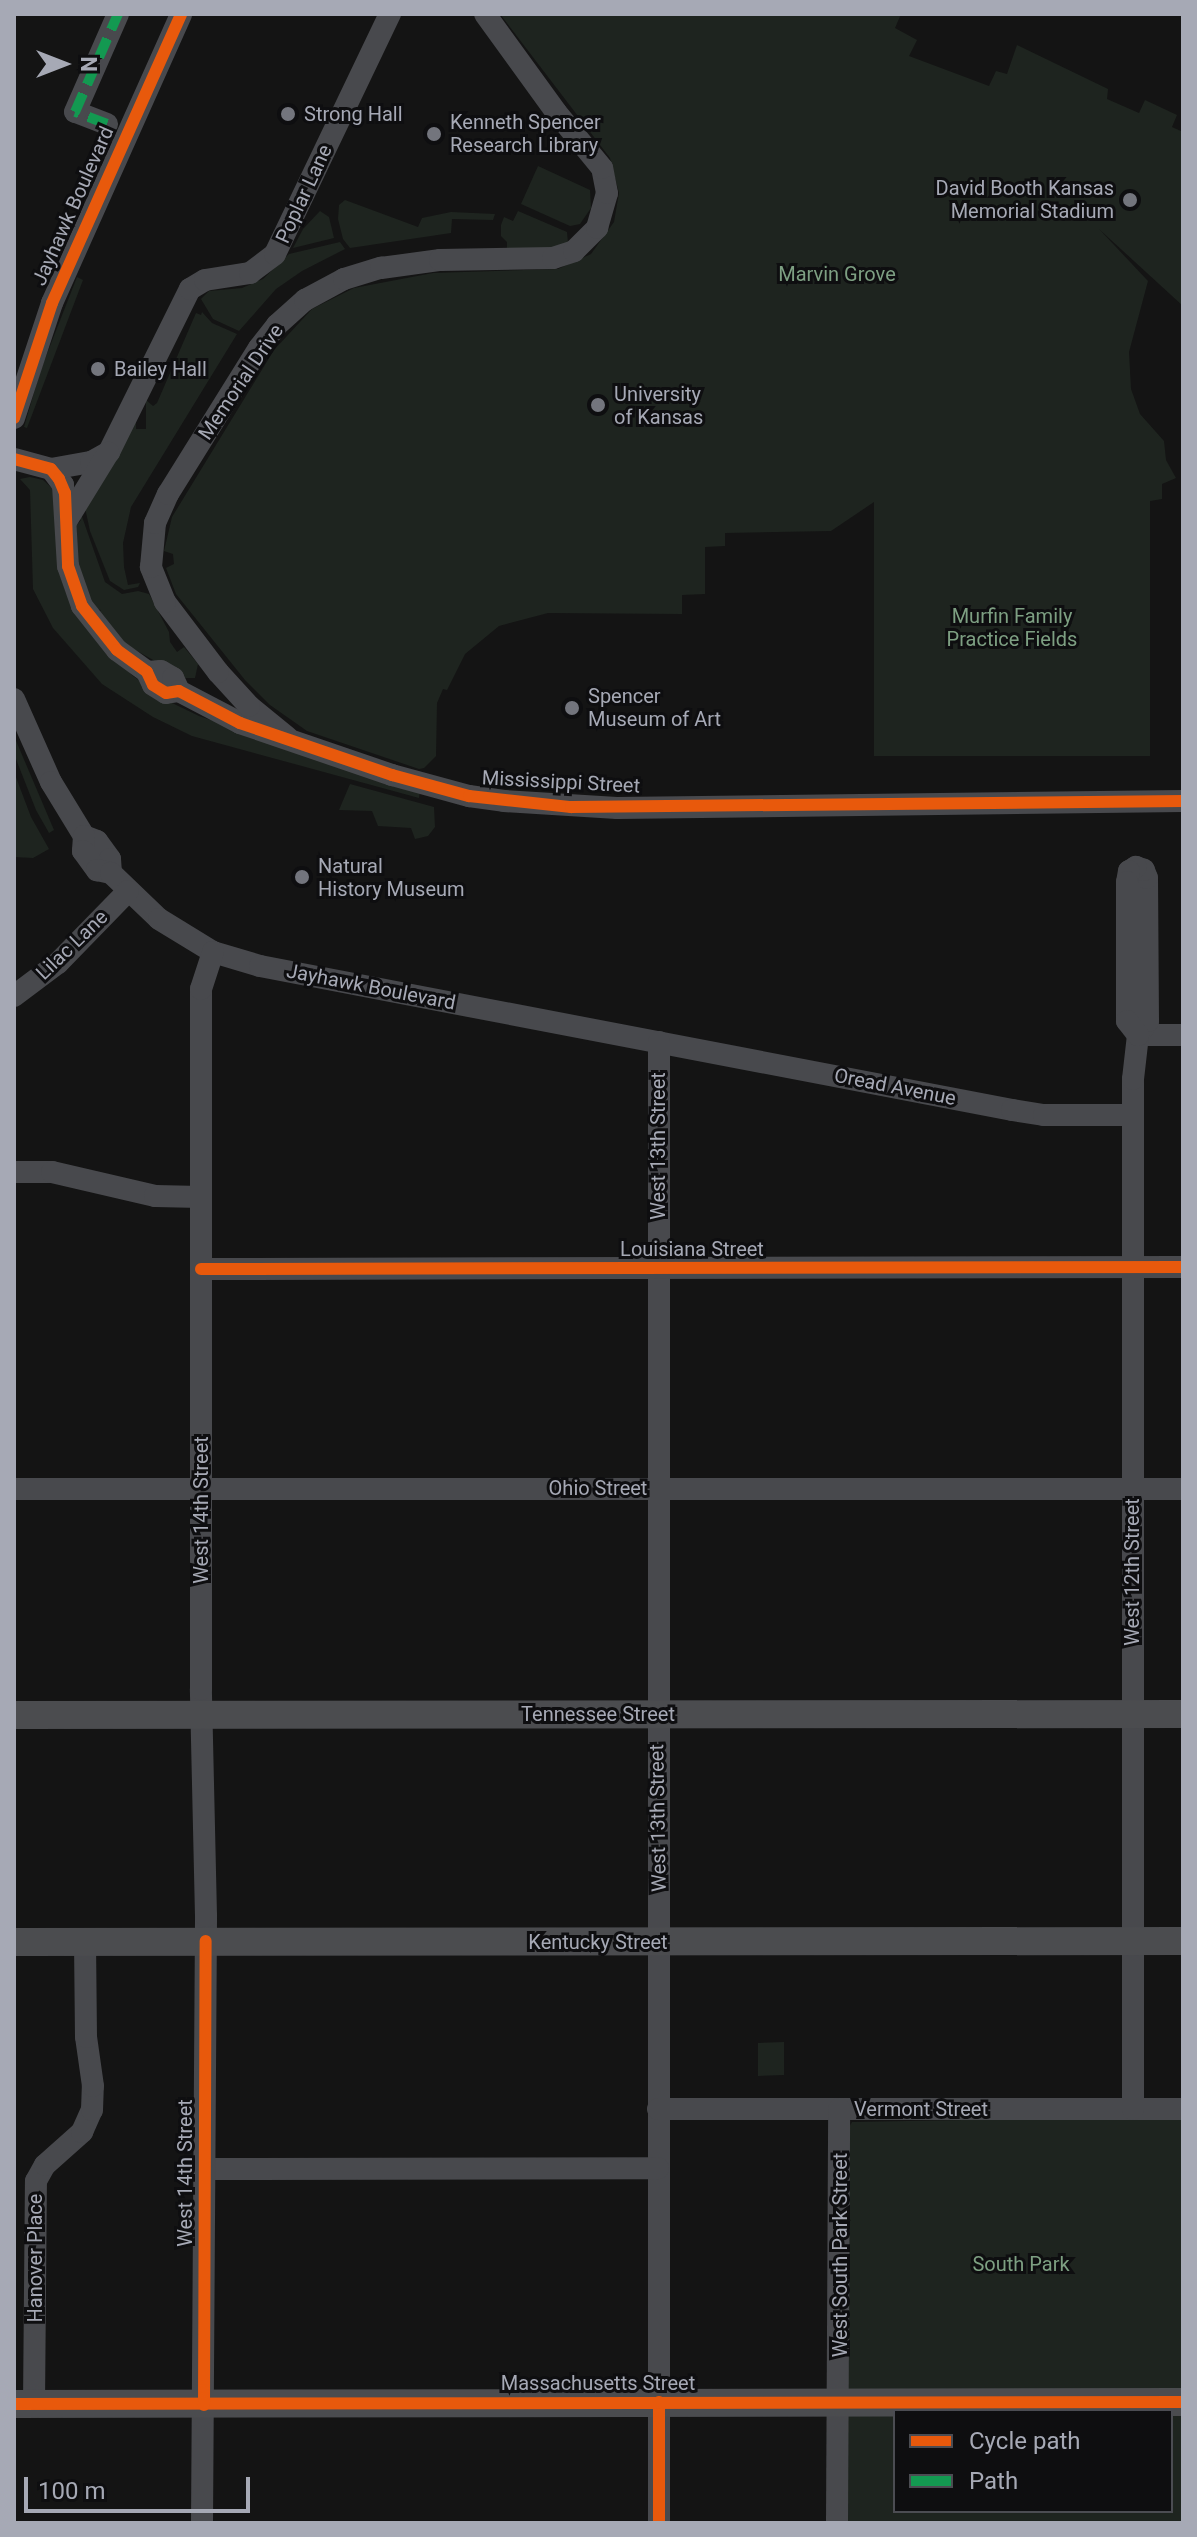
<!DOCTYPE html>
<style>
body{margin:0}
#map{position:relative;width:1197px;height:2537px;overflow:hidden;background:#141414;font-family:Roboto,sans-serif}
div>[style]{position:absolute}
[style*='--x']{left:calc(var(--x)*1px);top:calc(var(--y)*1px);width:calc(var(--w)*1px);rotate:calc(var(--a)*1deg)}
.green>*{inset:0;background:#1e241f}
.minor>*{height:22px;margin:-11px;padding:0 11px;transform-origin:11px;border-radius:11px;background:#48494d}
.major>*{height:28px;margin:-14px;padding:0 14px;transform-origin:14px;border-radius:14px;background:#4b4c4f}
.quiet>*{height:10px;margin-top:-5px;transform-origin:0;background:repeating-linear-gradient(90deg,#139951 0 20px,transparent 0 30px)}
.cycleway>*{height:12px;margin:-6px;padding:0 6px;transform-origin:6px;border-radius:6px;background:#e8590c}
.dots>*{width:22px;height:22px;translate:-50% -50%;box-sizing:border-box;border:4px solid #0e0e10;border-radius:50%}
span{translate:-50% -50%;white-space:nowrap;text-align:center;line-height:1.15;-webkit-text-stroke:6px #0e0e10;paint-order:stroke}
.poi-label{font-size:20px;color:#a6a9b5}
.left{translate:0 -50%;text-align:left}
.right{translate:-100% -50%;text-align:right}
.street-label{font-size:20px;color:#a6a9b5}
.park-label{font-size:20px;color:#7d9f82}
.frame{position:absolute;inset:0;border:16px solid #a6a9b5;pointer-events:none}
.legend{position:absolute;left:893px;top:2409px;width:280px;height:104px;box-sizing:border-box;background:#0e0e10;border:2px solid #4b4c52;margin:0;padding:10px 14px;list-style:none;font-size:24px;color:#a6a9b5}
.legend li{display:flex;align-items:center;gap:16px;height:40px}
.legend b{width:40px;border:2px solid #4b4c52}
.north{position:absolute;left:24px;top:24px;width:80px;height:80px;-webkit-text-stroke:6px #0e0e10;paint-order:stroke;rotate:90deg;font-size:22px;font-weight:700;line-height:32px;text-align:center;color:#a6a9b5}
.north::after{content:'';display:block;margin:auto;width:28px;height:36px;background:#a6a9b5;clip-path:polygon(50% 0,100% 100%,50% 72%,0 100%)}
.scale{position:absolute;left:24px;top:2477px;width:226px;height:36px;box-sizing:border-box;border:4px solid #a6a9b5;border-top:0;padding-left:10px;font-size:24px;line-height:28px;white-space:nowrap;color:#a6a9b5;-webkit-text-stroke:6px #0e0e10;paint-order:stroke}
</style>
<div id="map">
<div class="green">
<i style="clip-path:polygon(500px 14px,901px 14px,895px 28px,917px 40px,909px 56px,989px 86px,996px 71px,1007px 74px,1017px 45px,1108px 89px,1107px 99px,1139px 113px,1145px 100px,1177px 115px,1172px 127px,1183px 132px,1183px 306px,1099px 229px,1148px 281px,1129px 352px,1131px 389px,1140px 414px,1164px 441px,1166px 460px,1176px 478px,1162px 484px,1162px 499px,1150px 501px,1150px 756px,874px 756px,874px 502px,831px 531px,725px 533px,725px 546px,705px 547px,705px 594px,682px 595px,682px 614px,548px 613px,499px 626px,465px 654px,447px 690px,443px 689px,437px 703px,436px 756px,424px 768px,419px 769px,307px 731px,270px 705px,245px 680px,176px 594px,166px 568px,174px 564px,173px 554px,164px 551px,172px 517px,274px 350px,312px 309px,354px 288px,433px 273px,558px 269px,591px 254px,614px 222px,619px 193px,610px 158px)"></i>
<i style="clip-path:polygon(538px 166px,590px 190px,591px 208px,580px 224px,570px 226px,521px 204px)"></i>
<i style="clip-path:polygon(345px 200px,418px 227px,422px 218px,451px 212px,495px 214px,493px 220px,452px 219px,451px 233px,350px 248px,343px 239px,338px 219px,339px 205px)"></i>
<i style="clip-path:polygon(320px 211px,329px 217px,334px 238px,293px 248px,303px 229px)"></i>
<i style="clip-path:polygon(518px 211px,567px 232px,568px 243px,550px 249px,507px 248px,507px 242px,501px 236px,501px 225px,504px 217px,513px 221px)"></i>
<i style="clip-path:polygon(340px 242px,345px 249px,302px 271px,276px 289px,239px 331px,213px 319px,201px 299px,209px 291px,242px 288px,263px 279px,289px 254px)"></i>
<i style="clip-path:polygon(77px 277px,83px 280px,27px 428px,24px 427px,41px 369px)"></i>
<i style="clip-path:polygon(202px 312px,212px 323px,237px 334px,131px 507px,123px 543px,124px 567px,128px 585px,140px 583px,138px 587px,124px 590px,110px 581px,90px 531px,84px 503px,136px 421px,136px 429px,146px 429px,146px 400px,153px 406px,157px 403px,196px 313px,201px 315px)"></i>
<i style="clip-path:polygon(30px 477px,43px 480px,53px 489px,59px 572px,66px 593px,111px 654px,133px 676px,168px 701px,199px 716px,420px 791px,419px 798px,192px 736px,153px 717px,102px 684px,53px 628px,33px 589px,30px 490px,20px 479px)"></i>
<i style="clip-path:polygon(80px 511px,105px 582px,122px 594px,138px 591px,149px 594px,169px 632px,170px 642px,177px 652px,184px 647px,198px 664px,195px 678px,185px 678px,123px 643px,98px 613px,101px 610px,96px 609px,78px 575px,76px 526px,81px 520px,78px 519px)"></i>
<i style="clip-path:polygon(14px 736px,54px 830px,49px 833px,36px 810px,14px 754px)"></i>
<i style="clip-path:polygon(14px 772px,31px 817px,49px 849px,33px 858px,14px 857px)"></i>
<i style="clip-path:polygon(350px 784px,434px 807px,435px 827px,428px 836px,415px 839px,411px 828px,378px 826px,372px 811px,339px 810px)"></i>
<i style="clip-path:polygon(784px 2042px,784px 2075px,758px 2076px,758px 2043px)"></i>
<i style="clip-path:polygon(evenodd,1183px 2116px,1183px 2523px,843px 2523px,848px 2129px,852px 2122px,1183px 2116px,895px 2411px,1171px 2411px,1171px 2511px,895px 2511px,895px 2411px)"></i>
</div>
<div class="minor">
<i style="--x:107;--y:124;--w:34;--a:-159"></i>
<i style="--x:75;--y:112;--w:107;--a:-66.3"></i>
<i style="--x:14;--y:418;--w:121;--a:-71.7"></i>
<i style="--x:52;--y:303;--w:316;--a:-65.9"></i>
<i style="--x:14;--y:459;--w:38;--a:15"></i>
<i style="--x:51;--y:469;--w:20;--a:53"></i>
<i style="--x:63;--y:485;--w:81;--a:86.5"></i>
<i style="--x:68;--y:566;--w:42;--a:70.7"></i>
<i style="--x:82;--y:606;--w:56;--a:51.5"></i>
<i style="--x:117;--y:650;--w:37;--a:36"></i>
<i style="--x:147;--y:672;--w:14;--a:65"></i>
<i style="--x:153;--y:685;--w:15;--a:32"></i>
<i style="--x:166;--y:693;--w:13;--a:-9"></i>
<i style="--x:51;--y:469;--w:41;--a:-9.9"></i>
<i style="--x:91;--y:462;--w:21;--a:-29"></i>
<i style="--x:109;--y:452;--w:182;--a:-63.6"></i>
<i style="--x:190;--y:289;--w:17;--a:-31"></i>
<i style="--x:205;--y:280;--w:46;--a:-8.8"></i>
<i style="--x:250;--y:273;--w:31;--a:-37"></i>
<i style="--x:275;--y:254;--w:266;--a:-64.4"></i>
<i style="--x:67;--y:520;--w:79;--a:-58.5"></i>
<i style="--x:147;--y:672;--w:14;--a:-4"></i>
<i style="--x:161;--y:671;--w:14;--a:30"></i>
<i style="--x:173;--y:678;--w:14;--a:65"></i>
<i style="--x:179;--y:691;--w:69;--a:27.7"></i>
<i style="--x:240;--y:723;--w:161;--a:18.9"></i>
<i style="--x:392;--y:775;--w:80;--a:15.3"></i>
<i style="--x:469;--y:796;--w:35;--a:8"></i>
<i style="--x:504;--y:801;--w:113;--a:3.5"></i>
<i style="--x:617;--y:808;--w:566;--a:-0.71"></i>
<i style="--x:14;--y:699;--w:91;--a:66"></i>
<i style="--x:51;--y:782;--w:63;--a:58.6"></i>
<i style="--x:84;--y:836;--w:14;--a:21"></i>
<i style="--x:97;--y:841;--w:22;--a:54"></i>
<i style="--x:110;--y:859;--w:14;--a:86"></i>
<i style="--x:287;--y:737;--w:49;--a:-140.8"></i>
<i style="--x:249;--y:706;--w:46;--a:-132.4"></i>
<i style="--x:218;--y:672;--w:88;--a:-127.1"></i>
<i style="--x:165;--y:602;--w:38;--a:-112"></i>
<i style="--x:151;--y:567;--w:44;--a:-84.8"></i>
<i style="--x:155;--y:523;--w:32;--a:-66"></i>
<i style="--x:168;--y:494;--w:172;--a:-58.1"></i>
<i style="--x:259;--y:348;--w:29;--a:-52"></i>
<i style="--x:277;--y:325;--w:38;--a:-42"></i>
<i style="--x:305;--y:300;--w:44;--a:-28.3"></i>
<i style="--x:344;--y:279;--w:39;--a:-17"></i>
<i style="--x:381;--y:268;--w:60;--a:-7.7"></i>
<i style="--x:440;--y:260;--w:113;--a:-1"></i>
<i style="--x:553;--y:258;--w:22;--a:-18"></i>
<i style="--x:574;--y:251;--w:33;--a:-45"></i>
<i style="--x:597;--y:228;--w:36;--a:-74"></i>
<i style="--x:607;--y:193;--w:25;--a:-101"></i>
<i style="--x:602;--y:168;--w:72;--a:-129.4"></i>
<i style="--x:556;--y:112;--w:121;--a:-125.9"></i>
<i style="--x:84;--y:836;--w:15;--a:94"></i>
<i style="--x:83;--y:851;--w:24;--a:54"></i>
<i style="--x:97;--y:870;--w:14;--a:12"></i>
<i style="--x:111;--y:873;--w:66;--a:43.8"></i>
<i style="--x:159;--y:919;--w:63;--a:31.4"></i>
<i style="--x:213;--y:952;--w:49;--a:16.6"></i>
<i style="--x:260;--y:966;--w:766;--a:10.84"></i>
<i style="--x:1012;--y:1110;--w:32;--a:9"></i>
<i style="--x:1044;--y:1115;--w:89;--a:0"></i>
<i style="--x:14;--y:996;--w:55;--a:-36.9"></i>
<i style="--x:58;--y:963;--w:100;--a:-45.8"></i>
<i style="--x:1138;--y:1035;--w:45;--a:0"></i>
<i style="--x:659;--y:1042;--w:1481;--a:90"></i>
<i style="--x:14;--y:1172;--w:38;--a:0"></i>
<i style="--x:52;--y:1172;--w:106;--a:13.1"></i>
<i style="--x:155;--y:1196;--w:46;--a:1.2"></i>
<i style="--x:201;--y:1269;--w:982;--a:-0.12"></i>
<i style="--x:14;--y:1489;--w:1169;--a:0"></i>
<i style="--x:658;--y:2109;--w:525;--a:0"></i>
<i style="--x:1133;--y:2109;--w:1030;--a:-90"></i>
<i style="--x:1133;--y:1079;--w:44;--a:-83.5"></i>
<i style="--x:1138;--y:1035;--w:17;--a:-54"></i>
<i style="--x:1148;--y:1021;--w:143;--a:-90.4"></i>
<i style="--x:1147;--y:878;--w:9;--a:-111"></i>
<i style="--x:1144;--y:870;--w:9;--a:-159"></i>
<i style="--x:1136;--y:867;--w:8;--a:150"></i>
<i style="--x:1129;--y:871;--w:11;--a:100"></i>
<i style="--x:1127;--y:882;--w:139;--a:90"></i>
<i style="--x:1127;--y:1021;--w:18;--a:52"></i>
<i style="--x:205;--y:2169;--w:453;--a:-0.1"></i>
<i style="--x:34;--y:2404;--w:223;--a:-89.5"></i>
<i style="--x:36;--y:2181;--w:18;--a:-61"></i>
<i style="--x:45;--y:2165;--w:50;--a:-41.7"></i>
<i style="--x:82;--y:2132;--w:24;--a:-66"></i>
<i style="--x:92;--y:2110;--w:24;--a:-88"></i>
<i style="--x:93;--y:2086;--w:49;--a:-98.1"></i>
<i style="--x:86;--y:2037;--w:95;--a:-90.6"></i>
<i style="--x:202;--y:2523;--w:607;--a:-89.62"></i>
<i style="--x:206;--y:1916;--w:227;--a:-91.3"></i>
<i style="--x:201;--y:1689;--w:700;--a:-90"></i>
<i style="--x:201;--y:989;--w:39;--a:-72"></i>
<i style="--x:837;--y:2523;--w:414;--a:-89.7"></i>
</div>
<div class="major">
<i style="--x:14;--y:1715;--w:1169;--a:-0.05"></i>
<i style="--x:14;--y:1942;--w:1169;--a:-0.05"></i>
<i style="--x:14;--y:2404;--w:1169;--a:-0.1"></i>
</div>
<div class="quiet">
<i style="--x:107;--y:124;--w:34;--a:-159"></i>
<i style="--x:75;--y:112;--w:107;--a:-66.3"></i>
</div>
<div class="cycleway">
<i style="--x:14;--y:418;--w:121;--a:-71.7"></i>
<i style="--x:52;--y:303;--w:316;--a:-65.9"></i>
<i style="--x:14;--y:459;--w:38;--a:15"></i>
<i style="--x:51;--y:469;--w:13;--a:51"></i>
<i style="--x:59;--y:479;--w:15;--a:67"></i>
<i style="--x:65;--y:493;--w:73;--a:87.6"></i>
<i style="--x:68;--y:566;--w:42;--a:70.7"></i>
<i style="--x:82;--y:606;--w:56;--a:51.5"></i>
<i style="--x:117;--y:650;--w:37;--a:36"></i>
<i style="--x:147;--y:672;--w:14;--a:65"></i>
<i style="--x:153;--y:685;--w:15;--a:32"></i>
<i style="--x:166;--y:693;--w:13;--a:-9"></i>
<i style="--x:179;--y:691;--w:69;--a:27.7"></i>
<i style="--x:240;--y:723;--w:161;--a:18.9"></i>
<i style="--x:392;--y:775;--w:80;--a:15.3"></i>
<i style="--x:469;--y:796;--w:103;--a:6.2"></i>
<i style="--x:571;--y:807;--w:612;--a:-0.56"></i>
<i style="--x:201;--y:1269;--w:982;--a:-0.12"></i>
<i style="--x:659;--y:2402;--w:121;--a:90"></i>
<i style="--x:14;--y:2404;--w:1169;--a:-0.1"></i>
<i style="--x:204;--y:2405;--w:464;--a:-89.8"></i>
</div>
<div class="dots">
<i style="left:288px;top:114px;background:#73757d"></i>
<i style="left:434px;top:134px;background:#73757d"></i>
<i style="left:1130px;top:200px;background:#73757d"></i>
<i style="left:98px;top:369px;background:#73757d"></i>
<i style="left:598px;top:405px;background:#73757d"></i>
<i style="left:572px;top:708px;background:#73757d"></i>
<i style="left:302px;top:877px;background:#73757d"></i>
</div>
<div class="poi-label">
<span class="left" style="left:304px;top:114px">Strong Hall</span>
<span class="left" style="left:450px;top:134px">Kenneth Spencer<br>Research Library</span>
<span class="right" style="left:1114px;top:200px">David Booth Kansas<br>Memorial Stadium</span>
<span class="left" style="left:114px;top:369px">Bailey Hall</span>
<span class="left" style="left:614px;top:406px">University<br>of Kansas</span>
<span class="left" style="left:588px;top:708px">Spencer<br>Museum of Art</span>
<span class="left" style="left:318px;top:878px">Natural<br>History Museum</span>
</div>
<div class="street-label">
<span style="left:304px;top:194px;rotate:-65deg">Poplar Lane</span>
<span style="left:73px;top:206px;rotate:-66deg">Jayhawk Boulevard</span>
<span style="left:241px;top:382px;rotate:-56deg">Memorial Drive</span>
<span style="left:561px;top:782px;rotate:3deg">Mississippi Street</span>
<span style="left:72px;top:945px;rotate:-44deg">Lilac Lane</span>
<span style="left:371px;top:987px;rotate:11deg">Jayhawk Boulevard</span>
<span style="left:895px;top:1087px;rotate:11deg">Oread Avenue</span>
<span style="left:658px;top:1146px;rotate:-90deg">West 13th Street</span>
<span style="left:692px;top:1249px">Louisiana Street</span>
<span style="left:598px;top:1488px">Ohio Street</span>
<span style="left:201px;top:1510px;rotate:-90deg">West 14th Street</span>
<span style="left:1132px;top:1572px;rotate:-90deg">West 12th Street</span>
<span style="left:598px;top:1714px">Tennessee Street</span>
<span style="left:658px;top:1818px;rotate:-91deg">West 13th Street</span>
<span style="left:598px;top:1942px">Kentucky Street</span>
<span style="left:921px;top:2109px">Vermont Street</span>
<span style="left:185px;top:2173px;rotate:-90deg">West 14th Street</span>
<span style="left:840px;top:2255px;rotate:-90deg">West South Park Street</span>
<span style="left:35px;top:2258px;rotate:-90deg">Hanover Place</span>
<span style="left:598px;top:2383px">Massachusetts Street</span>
</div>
<div class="park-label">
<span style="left:837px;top:274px">Marvin Grove</span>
<span style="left:1012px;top:628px">Murfin Family<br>Practice Fields</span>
<span style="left:1021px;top:2264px">South Park</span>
</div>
<div class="frame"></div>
<ul class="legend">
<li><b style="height:10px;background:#e8590c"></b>Cycle path</li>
<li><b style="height:10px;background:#139951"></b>Path</li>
</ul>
<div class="north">N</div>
<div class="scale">100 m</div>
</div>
